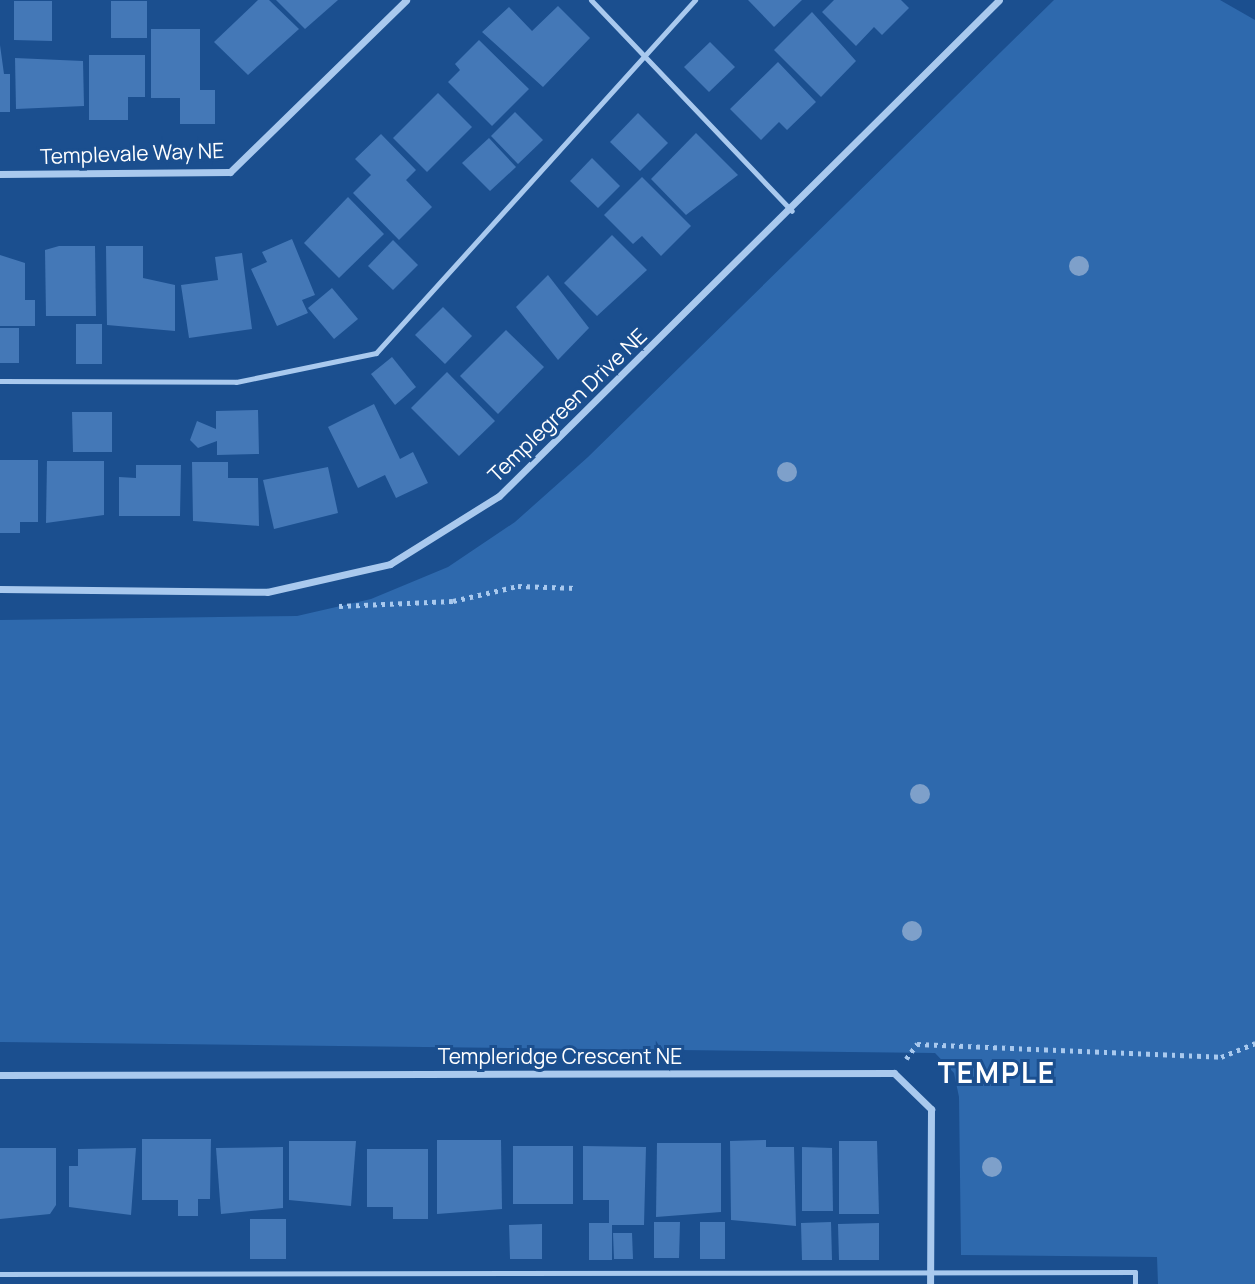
<!DOCTYPE html>
<style>
body{margin:0}
#map{position:relative;width:1255px;height:1284px;overflow:hidden;background:#1b4f8f;font-family:Manrope,sans-serif}
div>[style]{position:absolute}
[style*='--x']{left:calc(var(--x)*1px);top:calc(var(--y)*1px);width:calc(var(--w)*1px);rotate:calc(var(--a)*1deg)}
.green>*{inset:0;background:#2e69ad}
.building>*{inset:0;background:#4478b7}
.path>*{height:4.5px;margin-top:-2.25px;transform-origin:0;background:repeating-linear-gradient(90deg,#a9c9ee 0 3.5px,transparent 0 8.5px)}
.lane>*{height:5px;margin:-2.5px;padding:0 2.5px;transform-origin:2.5px;border-radius:2.5px;background:#a9c9ee}
.street>*{height:7px;margin:-3.5px;padding:0 3.5px;transform-origin:3.5px;border-radius:3.5px;background:#a9c9ee}
.trees>*{width:20px;height:20px;margin:-10px;border-radius:50%;background:#7ea0ca}
span{translate:-50% -50%;white-space:nowrap;text-align:center;line-height:1.15;-webkit-text-stroke:6px #1b4f8f;paint-order:stroke}
.street-label{font-size:21px;color:#fff}
.district-label{font-size:28px;color:#fff;font-weight:700;letter-spacing:2px}
</style>
<div id="map">
<div class="green">
<i style="clip-path:polygon(1054px 0,1220px 0,1255px 20px,1255px 1284px,1158px 1284px,1157px 1257px,961px 1255px,959px 1097px,954px 1073px,935px 1053px,0 1042px,0 620px,297px 616px,371px 599px,448px 567px,515px 522px,588px 457px)"></i>
</div>
<div class="building">
<i style="clip-path:polygon(258px 0,269px 0,299px 29px,248px 75px,214px 42px)"></i>
<i style="clip-path:polygon(276px 0,338px 0,305px 29px)"></i>
<i style="clip-path:polygon(748px 0,802px 0,774px 27px)"></i>
<i style="clip-path:polygon(834px 0,901px 0,909px 8px,882px 35px,874px 27px,856px 46px,822px 12px)"></i>
<i style="clip-path:polygon(14px 1px,52px 1px,52px 41px,14px 40px)"></i>
<i style="clip-path:polygon(111px 1px,147px 1px,147px 38px,111px 38px)"></i>
<i style="clip-path:polygon(558px 6px,590px 38px,543px 87px,482px 32px,509px 7px,532px 31px)"></i>
<i style="clip-path:polygon(812px 12px,856px 61px,821px 97px,774px 50px)"></i>
<i style="clip-path:polygon(151px 29px,200px 29px,200px 90px,215px 90px,215px 124px,180px 124px,180px 98px,151px 98px)"></i>
<i style="clip-path:polygon(479px 40px,529px 89px,492px 126px,448px 82px,460px 70px,455px 64px)"></i>
<i style="clip-path:polygon(710px 42px,735px 67px,709px 92px,684px 67px)"></i>
<i style="clip-path:polygon(0 45px,4px 74px,10px 74px,10px 112px,0 112px)"></i>
<i style="clip-path:polygon(89px 55px,145px 55px,145px 97px,128px 97px,128px 120px,89px 120px)"></i>
<i style="clip-path:polygon(15px 58px,83px 61px,84px 106px,16px 109px)"></i>
<i style="clip-path:polygon(778px 62px,816px 102px,787px 130px,779px 122px,761px 140px,730px 109px)"></i>
<i style="clip-path:polygon(438px 93px,472px 127px,427px 172px,393px 138px)"></i>
<i style="clip-path:polygon(515px 112px,543px 140px,518px 164px,491px 136px)"></i>
<i style="clip-path:polygon(638px 113px,668px 143px,640px 171px,610px 142px)"></i>
<i style="clip-path:polygon(696px 133px,738px 175px,686px 215px,651px 179px)"></i>
<i style="clip-path:polygon(381px 134px,416px 170px,406px 180px,432px 207px,399px 240px,353px 193px,371px 175px,355px 159px)"></i>
<i style="clip-path:polygon(489px 138px,516px 167px,490px 191px,462px 163px)"></i>
<i style="clip-path:polygon(592px 158px,620px 186px,598px 208px,570px 181px)"></i>
<i style="clip-path:polygon(642px 177px,691px 226px,661px 256px,642px 236px,633px 244px,604px 215px)"></i>
<i style="clip-path:polygon(348px 197px,384px 234px,339px 278px,304px 243px)"></i>
<i style="clip-path:polygon(612px 235px,647px 270px,597px 316px,564px 283px)"></i>
<i style="clip-path:polygon(292px 239px,315px 295px,302px 300px,308px 313px,277px 326px,251px 269px,267px 262px,262px 252px)"></i>
<i style="clip-path:polygon(393px 240px,418px 265px,393px 290px,368px 266px)"></i>
<i style="clip-path:polygon(59px 246px,95px 246px,96px 316px,46px 316px,45px 250px)"></i>
<i style="clip-path:polygon(106px 246px,143px 246px,143px 278px,175px 285px,175px 331px,107px 325px)"></i>
<i style="clip-path:polygon(242px 253px,252px 329px,189px 338px,181px 285px,218px 280px,215px 257px)"></i>
<i style="clip-path:polygon(0 255px,25px 263px,25px 300px,35px 300px,35px 326px,0 326px)"></i>
<i style="clip-path:polygon(548px 275px,589px 328px,558px 360px,516px 307px)"></i>
<i style="clip-path:polygon(332px 288px,358px 319px,334px 339px,308px 308px)"></i>
<i style="clip-path:polygon(443px 307px,472px 336px,445px 364px,415px 335px)"></i>
<i style="clip-path:polygon(76px 324px,102px 324px,102px 364px,76px 364px)"></i>
<i style="clip-path:polygon(0 328px,19px 328px,19px 363px,0 363px)"></i>
<i style="clip-path:polygon(506px 330px,544px 367px,498px 414px,460px 376px)"></i>
<i style="clip-path:polygon(392px 357px,416px 387px,395px 405px,371px 374px)"></i>
<i style="clip-path:polygon(447px 372px,495px 421px,459px 456px,411px 408px)"></i>
<i style="clip-path:polygon(374px 404px,400px 459px,413px 452px,428px 483px,396px 498px,385px 475px,358px 488px,328px 427px)"></i>
<i style="clip-path:polygon(258px 410px,259px 454px,217px 455px,217px 441px,198px 448px,190px 440px,197px 421px,216px 429px,216px 411px)"></i>
<i style="clip-path:polygon(72px 412px,112px 412px,112px 452px,73px 452px)"></i>
<i style="clip-path:polygon(0 460px,38px 460px,38px 522px,20px 522px,20px 533px,0 533px)"></i>
<i style="clip-path:polygon(47px 461px,104px 461px,104px 515px,46px 523px)"></i>
<i style="clip-path:polygon(192px 462px,228px 462px,228px 478px,258px 478px,259px 526px,193px 521px)"></i>
<i style="clip-path:polygon(136px 465px,181px 465px,180px 516px,119px 516px,119px 477px,136px 478px)"></i>
<i style="clip-path:polygon(328px 467px,338px 513px,274px 529px,263px 480px)"></i>
<i style="clip-path:polygon(142px 1139px,211px 1139px,210px 1199px,198px 1199px,198px 1216px,178px 1216px,178px 1200px,142px 1200px)"></i>
<i style="clip-path:polygon(437px 1140px,501px 1140px,502px 1209px,437px 1214px)"></i>
<i style="clip-path:polygon(766px 1140px,766px 1147px,794px 1147px,796px 1226px,731px 1220px,730px 1141px)"></i>
<i style="clip-path:polygon(289px 1141px,356px 1141px,351px 1206px,289px 1200px)"></i>
<i style="clip-path:polygon(839px 1141px,877px 1141px,879px 1214px,839px 1214px)"></i>
<i style="clip-path:polygon(657px 1143px,721px 1143px,721px 1212px,656px 1217px)"></i>
<i style="clip-path:polygon(513px 1146px,573px 1146px,573px 1204px,513px 1204px)"></i>
<i style="clip-path:polygon(583px 1146px,646px 1147px,644px 1225px,612px 1225px,612px 1260px,589px 1260px,589px 1223px,609px 1223px,609px 1200px,583px 1200px)"></i>
<i style="clip-path:polygon(283px 1147px,283px 1208px,221px 1214px,216px 1148px)"></i>
<i style="clip-path:polygon(802px 1147px,832px 1148px,833px 1211px,802px 1211px)"></i>
<i style="clip-path:polygon(0 1148px,56px 1148px,56px 1205px,50px 1214px,0 1219px)"></i>
<i style="clip-path:polygon(136px 1148px,131px 1215px,69px 1207px,69px 1166px,78px 1166px,78px 1149px)"></i>
<i style="clip-path:polygon(367px 1149px,428px 1149px,428px 1219px,393px 1219px,393px 1207px,367px 1207px)"></i>
<i style="clip-path:polygon(250px 1219px,286px 1219px,286px 1259px,250px 1259px)"></i>
<i style="clip-path:polygon(654px 1222px,680px 1222px,679px 1258px,654px 1258px)"></i>
<i style="clip-path:polygon(700px 1222px,725px 1222px,725px 1259px,700px 1259px)"></i>
<i style="clip-path:polygon(831px 1222px,832px 1260px,802px 1260px,801px 1223px)"></i>
<i style="clip-path:polygon(879px 1223px,879px 1260px,839px 1260px,838px 1224px)"></i>
<i style="clip-path:polygon(542px 1224px,542px 1259px,510px 1259px,509px 1225px)"></i>
<i style="clip-path:polygon(613px 1233px,632px 1233px,633px 1259px,614px 1259px)"></i>
</div>
<div class="path">
<i style="--x:339;--y:606;--w:114;--a:-2.5"></i>
<i style="--x:453;--y:601;--w:67;--a:-13"></i>
<i style="--x:518;--y:586;--w:59;--a:1.9"></i>
<i style="--x:906;--y:1059;--w:19;--a:-54"></i>
<i style="--x:917;--y:1044;--w:304;--a:2.4"></i>
<i style="--x:1221;--y:1057;--w:37;--a:-22"></i>
</div>
<div class="lane">
<i style="--x:591;--y:0;--w:291;--a:46.4"></i>
<i style="--x:0;--y:381;--w:236;--a:0.2"></i>
<i style="--x:236;--y:382;--w:143;--a:-11.7"></i>
<i style="--x:376;--y:353;--w:476;--a:-47.9"></i>
<i style="--x:0;--y:1274;--w:1135;--a:-0.1"></i>
<i style="--x:1135;--y:1272;--w:12;--a:90"></i>
</div>
<div class="street">
<i style="--x:0;--y:174;--w:230;--a:-0.5"></i>
<i style="--x:230;--y:172;--w:246;--a:-44.3"></i>
<i style="--x:0;--y:589;--w:267;--a:0.6"></i>
<i style="--x:267;--y:592;--w:126;--a:-12.8"></i>
<i style="--x:390;--y:564;--w:128;--a:-32"></i>
<i style="--x:499;--y:496;--w:704;--a:-44.77"></i>
<i style="--x:0;--y:1075;--w:894;--a:-0.13"></i>
<i style="--x:894;--y:1073;--w:52;--a:44.2"></i>
<i style="--x:931;--y:1109;--w:175;--a:90.3"></i>
</div>
<div class="trees">
<i style="left:1079px;top:266px"></i>
<i style="left:787px;top:472px"></i>
<i style="left:920px;top:794px"></i>
<i style="left:912px;top:931px"></i>
<i style="left:992px;top:1167px"></i>
</div>
<div class="street-label">
<span style="left:132px;top:153px;rotate:-2deg">Templevale Way NE</span>
<span style="left:567px;top:405px;rotate:-44deg">Templegreen Drive NE</span>
<span style="left:560px;top:1056px">Templeridge Crescent NE</span>
</div>
<div class="district-label">
<span style="left:997px;top:1072px">TEMPLE</span>
</div>
</div>
